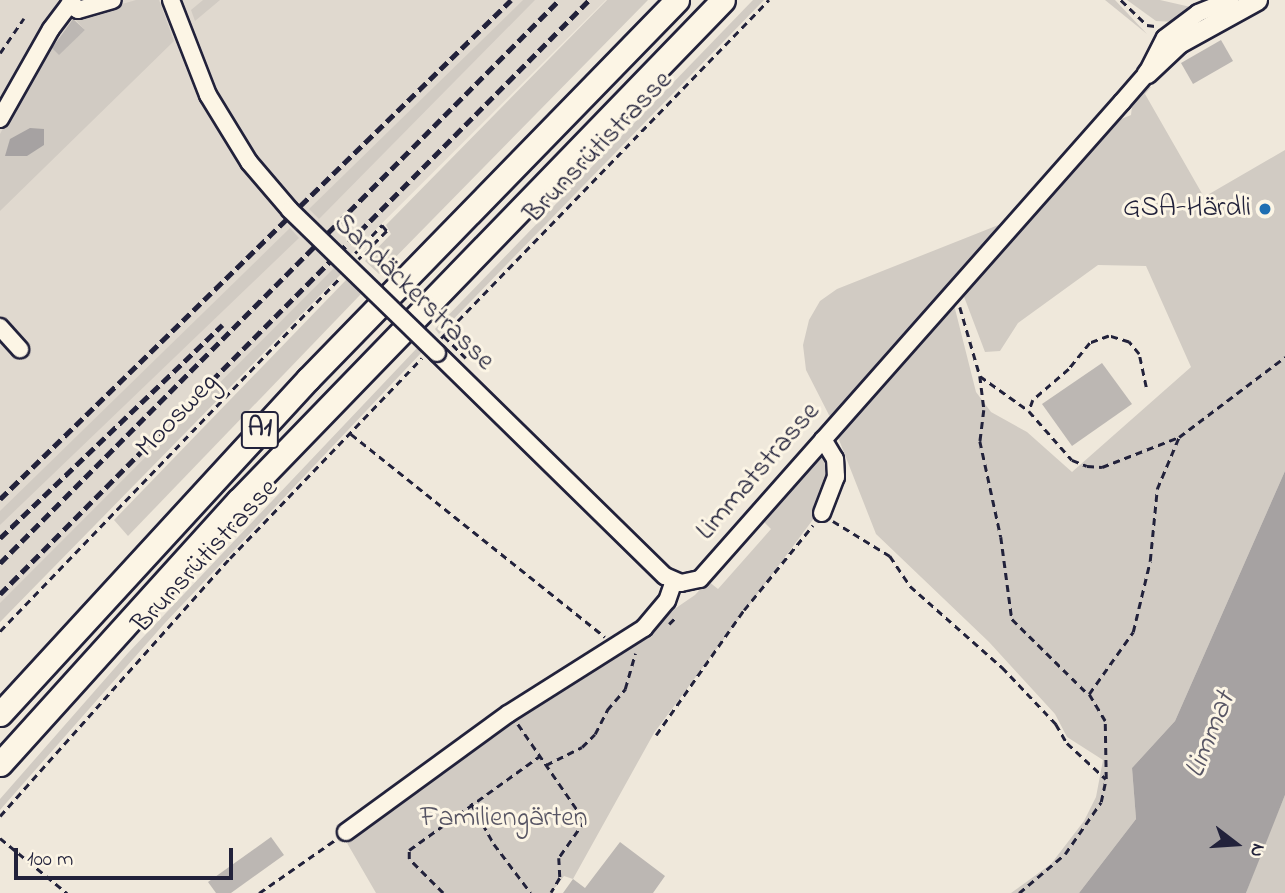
<!DOCTYPE html>
<meta charset="utf-8">
<style>
body{margin:0}
#map{position:relative;width:1285px;height:893px;overflow:hidden;background:#efe8db;font-family:"Indie Flower",sans-serif}
div>[style]{position:absolute}
[style*='--x']{left:calc(var(--x)*1px);top:calc(var(--y)*1px);width:calc(var(--w)*1px);rotate:calc(var(--a)*1deg)}
.built>*{inset:0;background:#e0d9cf}
.green>*{inset:0;background:#d1cbc3}
.water>*{inset:0;background:#a6a2a2}
.building>*{inset:0;background:#bcb7b3}
.path>*{height:2.5px;margin-top:-1.25px;transform-origin:0;background:repeating-linear-gradient(90deg,#22223b 0 7px,transparent 0 12px)}
.roads{filter:drop-shadow(2px 0 #22223b) drop-shadow(-2px 0 #22223b) drop-shadow(0 2px #22223b) drop-shadow(0 -2px #22223b)}
.minor>*{height:16px;margin:-8px;padding:0 8px;transform-origin:8px;border-radius:8px;background:#fcf5e5}
.major>*{height:19px;margin:-9.5px;padding:0 9.5px;transform-origin:9.5px;border-radius:9.5px;background:#fcf5e5}
.highway>*{height:23px;margin:-11.5px;padding:0 11.5px;transform-origin:11.5px;border-radius:11.5px;background:#fcf5e5}
.rail>*{height:4.5px;margin-top:-2.25px;transform-origin:0;background:repeating-linear-gradient(90deg,#22223b 0 10px,transparent 0 15px)}
.bridges{filter:drop-shadow(2px 0 #22223b) drop-shadow(-2px 0 #22223b) drop-shadow(0 2px #22223b) drop-shadow(0 -2px #22223b)}
.minor-bridge>*{height:16px;margin:-8px;padding:0 8px;transform-origin:8px;border-radius:8px;background:#fcf5e5}
.dots>*{width:19px;height:19px;translate:-50% -50%;box-sizing:border-box;border:4px solid #fcf5e5;border-radius:50%}
span{translate:-50% -50%;white-space:nowrap;text-align:center;line-height:1.15;-webkit-text-stroke:6px #fcf5e5;paint-order:stroke}
.shield-label span{padding:2px 5px;background:#fcf5e5;border:2px solid;border-radius:5px;-webkit-text-stroke-width:0}
.shield-label{font-size:26px;color:#22223b;font-weight:700}
.street-label{font-size:28px;color:#22223b}
.poi-label{font-size:28px;color:#22223b}
.right{translate:-100% -50%;text-align:right}
.park-label{font-size:28px;color:#575564}
.water-label{font-size:30px;color:#575564;font-style:italic}
.north{position:absolute;left:1201px;top:809px;width:70px;height:70px;-webkit-text-stroke:5px #fcf5e5;paint-order:stroke;rotate:107deg;font-size:19px;font-weight:700;line-height:28px;text-align:center;color:#22223b}
.north::after{content:'';display:block;margin:auto;width:24px;height:32px;background:#22223b;clip-path:polygon(50% 0,100% 100%,50% 72%,0 100%)}
.scale{position:absolute;left:14px;top:848px;width:219px;height:32px;box-sizing:border-box;border:4px solid #22223b;border-top:0;padding-left:9px;font-size:21px;line-height:24px;white-space:nowrap;color:#22223b;-webkit-text-stroke:5px #fcf5e5;paint-order:stroke}
</style>
<div id="map">
<div class="built">
<i style="clip-path:polygon(0 0,606px 0,318px 287px,0 622px)"></i>
</div>
<div class="green">
<i style="clip-path:polygon(136px 0,159px 0,174px 41px,0 211px,0 134px,48px 43px,59px 54px,85px 30px,74px 18px)"></i>
<i style="clip-path:polygon(203px 0,220px 0,195px 21px,191px 10px)"></i>
<i style="clip-path:polygon(523px 0,535px 0,319px 219px,309px 209px)"></i>
<i style="clip-path:polygon(607px 0,648px 0,379px 274px,365px 261px,391px 234px,386px 225px)"></i>
<i style="clip-path:polygon(753px 0,764px 0,439px 334px,435px 329px)"></i>
<i style="clip-path:polygon(1105px 0,1115px 0,1147px 34px)"></i>
<i style="clip-path:polygon(1127px 0,1160px 0,1195px 8px,1176px 22px,1156px 21px)"></i>
<i style="clip-path:polygon(1143px 86px,1151px 87px,1145px 94px,1204px 197px,1285px 150px,1285px 471px,1175px 721px,1132px 768px,1136px 819px,1079px 893px,1011px 893px,1051px 864px,1084px 821px,1096px 797px,1103px 760px,1067px 737px,1055px 714px,989px 642px,876px 534px,830px 417px,806px 370px,803px 345px,809px 320px,820px 301px,837px 289px,1006px 222px,949px 285px,976px 392px,991px 412px,1027px 432px,1072px 472px,1191px 367px,1146px 266px,1098px 265px,1018px 323px,1000px 351px,985px 352px,963px 294px,1114px 122px,1131px 115px,1133px 97px)"></i>
<i style="clip-path:polygon(290px 228px,299px 238px,0 525px,0 511px)"></i>
<i style="clip-path:polygon(334px 268px,341px 274px,0 622px,0 603px)"></i>
<i style="clip-path:polygon(347px 279px,361px 294px,128px 536px,114px 520px)"></i>
<i style="clip-path:polygon(417px 348px,422px 352px,164px 624px,0 810px,0 799px,128px 653px)"></i>
<i style="clip-path:polygon(823px 455px,831px 466px,823px 506px,654px 733px,573px 879px,564px 876px,551px 893px,376px 893px,347px 843px,569px 681px,695px 595px,708px 581px,718px 589px,771px 529px,762px 520px,818px 456px)"></i>
<i style="clip-path:polygon(1285px 795px,1285px 893px,1246px 893px,1266px 840px)"></i>
</div>
<div class="water">
<i style="clip-path:polygon(30px 128px,44px 129px,44px 145px,27px 156px,5px 156px,10px 139px)"></i>
<i style="clip-path:polygon(1285px 471px,1285px 795px,1246px 893px,1079px 893px,1136px 819px,1132px 768px,1175px 721px)"></i>
</div>
<div class="building">
<i style="clip-path:polygon(73px 19px,85px 30px,59px 55px,52px 48px)"></i>
<i style="clip-path:polygon(1221px 40px,1233px 61px,1193px 84px,1181px 63px)"></i>
<i style="clip-path:polygon(1102px 363px,1132px 404px,1072px 446px,1042px 404px)"></i>
<i style="clip-path:polygon(271px 837px,284px 855px,231px 893px,216px 893px,208px 882px)"></i>
<i style="clip-path:polygon(620px 842px,665px 876px,653px 893px,563px 893px,573px 879px,585px 888px)"></i>
</div>
<div class="path">
<i style="--x:1121;--y:0;--w:36;--a:44"></i>
<i style="--x:1147;--y:25;--w:8;--a:7"></i>
<i style="--x:0;--y:53;--w:42;--a:-55.6"></i>
<i style="--x:355;--y:253;--w:39;--a:-46"></i>
<i style="--x:382;--y:225;--w:8;--a:50"></i>
<i style="--x:387;--y:231;--w:40;--a:135"></i>
<i style="--x:960;--y:307;--w:72;--a:73.8"></i>
<i style="--x:980;--y:376;--w:60;--a:35.5"></i>
<i style="--x:444;--y:336;--w:31;--a:45"></i>
<i style="--x:441;--y:338;--w:471;--a:-45.9"></i>
<i style="--x:980;--y:376;--w:34;--a:83"></i>
<i style="--x:984;--y:410;--w:31;--a:97"></i>
<i style="--x:980;--y:441;--w:98;--a:77.7"></i>
<i style="--x:1001;--y:537;--w:83;--a:82.4"></i>
<i style="--x:1012;--y:619;--w:107;--a:44.6"></i>
<i style="--x:1146;--y:387;--w:34;--a:-102"></i>
<i style="--x:1139;--y:354;--w:16;--a:-130"></i>
<i style="--x:1129;--y:342;--w:21;--a:-163"></i>
<i style="--x:1109;--y:336;--w:20;--a:160"></i>
<i style="--x:1090;--y:343;--w:33;--a:129"></i>
<i style="--x:1069;--y:369;--w:48;--a:139.3"></i>
<i style="--x:1033;--y:400;--w:12;--a:110"></i>
<i style="--x:1029;--y:411;--w:65;--a:48.7"></i>
<i style="--x:1072;--y:460;--w:16;--a:22"></i>
<i style="--x:1087;--y:466;--w:15;--a:4"></i>
<i style="--x:1102;--y:467;--w:83;--a:-21.3"></i>
<i style="--x:351;--y:434;--w:325;--a:38.6"></i>
<i style="--x:833;--y:521;--w:67;--a:31.6"></i>
<i style="--x:890;--y:556;--w:36;--a:56"></i>
<i style="--x:910;--y:586;--w:123;--a:41.4"></i>
<i style="--x:1002;--y:667;--w:79;--a:46.5"></i>
<i style="--x:1056;--y:724;--w:22;--a:60"></i>
<i style="--x:1067;--y:743;--w:53;--a:42.7"></i>
<i style="--x:669;--y:624;--w:10;--a:-45"></i>
<i style="--x:0;--y:631;--w:490;--a:-46.1"></i>
<i style="--x:518;--y:724;--w:118;--a:55.4"></i>
<i style="--x:585;--y:821;--w:45;--a:125.1"></i>
<i style="--x:559;--y:858;--w:20;--a:87"></i>
<i style="--x:560;--y:878;--w:17;--a:121"></i>
<i style="--x:656;--y:735;--w:153;--a:-54.9"></i>
<i style="--x:744;--y:610;--w:109;--a:-50.9"></i>
<i style="--x:546;--y:765;--w:40;--a:-26.6"></i>
<i style="--x:582;--y:747;--w:18;--a:-45"></i>
<i style="--x:595;--y:734;--w:27;--a:-63"></i>
<i style="--x:607;--y:710;--w:28;--a:-49"></i>
<i style="--x:625;--y:689;--w:37;--a:-74"></i>
<i style="--x:471;--y:803;--w:47;--a:60.7"></i>
<i style="--x:494;--y:844;--w:61;--a:52.9"></i>
<i style="--x:0;--y:816;--w:346;--a:-48.3"></i>
<i style="--x:230;--y:558;--w:277;--a:-46.2"></i>
<i style="--x:0;--y:838;--w:87;--a:39.4"></i>
<i style="--x:259;--y:893;--w:93;--a:-34.9"></i>
<i style="--x:443;--y:893;--w:48;--a:-135"></i>
<i style="--x:409;--y:859;--w:9;--a:-90"></i>
<i style="--x:409;--y:850;--w:161;--a:-35.7"></i>
<i style="--x:1019;--y:893;--w:60;--a:-40.3"></i>
<i style="--x:1065;--y:854;--w:63;--a:-55.3"></i>
<i style="--x:1101;--y:802;--w:24;--a:-78"></i>
<i style="--x:1106;--y:779;--w:58;--a:-91"></i>
<i style="--x:1105;--y:721;--w:31;--a:-121"></i>
<i style="--x:1089;--y:694;--w:76;--a:-54.6"></i>
<i style="--x:1133;--y:632;--w:73;--a:-76.5"></i>
<i style="--x:1150;--y:561;--w:72;--a:-84.4"></i>
<i style="--x:1157;--y:489;--w:56;--a:-67.1"></i>
<i style="--x:1179;--y:437;--w:133;--a:-37"></i>
</div>
<div class="roads">
<div class="minor">
<i style="--x:69;--y:5;--w:10;--a:29"></i>
<i style="--x:78;--y:10;--w:36;--a:-16"></i>
<i style="--x:0;--y:119;--w:103;--a:-60.5"></i>
<i style="--x:51;--y:29;--w:36;--a:-53"></i>
<i style="--x:0;--y:327;--w:30;--a:48"></i>
<i style="--x:437;--y:353;--w:319;--a:44.4"></i>
<i style="--x:665;--y:576;--w:17;--a:24"></i>
<i style="--x:681;--y:583;--w:19;--a:-12"></i>
<i style="--x:700;--y:579;--w:637;--a:-48.5"></i>
<i style="--x:1122;--y:102;--w:38;--a:-49"></i>
<i style="--x:1147;--y:73;--w:39;--a:-63"></i>
<i style="--x:1165;--y:38;--w:41;--a:-37.1"></i>
<i style="--x:1198;--y:13;--w:35;--a:-22"></i>
<i style="--x:822;--y:513;--w:39;--a:-69"></i>
<i style="--x:836;--y:477;--w:18;--a:-93"></i>
<i style="--x:835;--y:459;--w:23;--a:-121"></i>
<i style="--x:346;--y:832;--w:200;--a:-36.1"></i>
<i style="--x:508;--y:714;--w:161;--a:-32.3"></i>
<i style="--x:644;--y:628;--w:35;--a:-50"></i>
<i style="--x:667;--y:601;--w:21;--a:-71"></i>
</div>
<div class="major">
<i style="--x:1147;--y:73;--w:44;--a:-43.2"></i>
<i style="--x:1179;--y:43;--w:89;--a:-28.9"></i>
</div>
<div class="highway">
<i style="--x:0;--y:714;--w:455;--a:-47.4"></i>
<i style="--x:308;--y:379;--w:529;--a:-45.77"></i>
<i style="--x:0;--y:764;--w:355;--a:-47.9"></i>
<i style="--x:238;--y:501;--w:697;--a:-45.93"></i>
</div>
</div>
<div class="rail">
<i style="--x:0;--y:499;--w:714;--a:-44.32"></i>
<i style="--x:0;--y:538;--w:308;--a:-43.8"></i>
<i style="--x:0;--y:563;--w:793;--a:-45.2"></i>
<i style="--x:0;--y:594;--w:837;--a:-45.24"></i>
</div>
<div class="bridges">
<div class="minor-bridge">
<i style="--x:171;--y:0;--w:102;--a:68.7"></i>
<i style="--x:208;--y:95;--w:79;--a:58.5"></i>
<i style="--x:249;--y:162;--w:63;--a:49.5"></i>
<i style="--x:290;--y:210;--w:205;--a:44.2"></i>
</div>
</div>
<div class="dots">
<i style="left:1265px;top:209px;background:#1f6fb2"></i>
</div>
<div class="shield-label">
<span style="left:260px;top:430px">A1</span>
</div>
<div class="street-label">
<span style="left:599px;top:148px;rotate:-46deg">Brunsrütistrasse</span>
<span style="left:413px;top:293px;rotate:44deg">Sandäckerstrasse</span>
<span style="left:178px;top:416px;rotate:-46deg">Moosweg</span>
<span style="left:759px;top:472px;rotate:-49deg">Limmatstrasse</span>
<span style="left:206px;top:557px;rotate:-47deg">Brunsrütistrasse</span>
</div>
<div class="poi-label">
<span class="right" style="left:1251px;top:209px">GSA-Härdli</span>
</div>
<div class="park-label">
<span style="left:504px;top:819px">Familiengärten</span>
</div>
<div class="water-label">
<span style="left:1211px;top:735px;rotate:-68deg">Limmat</span>
</div>
<div class="north">N</div>
<div class="scale">100 m</div>
</div>
